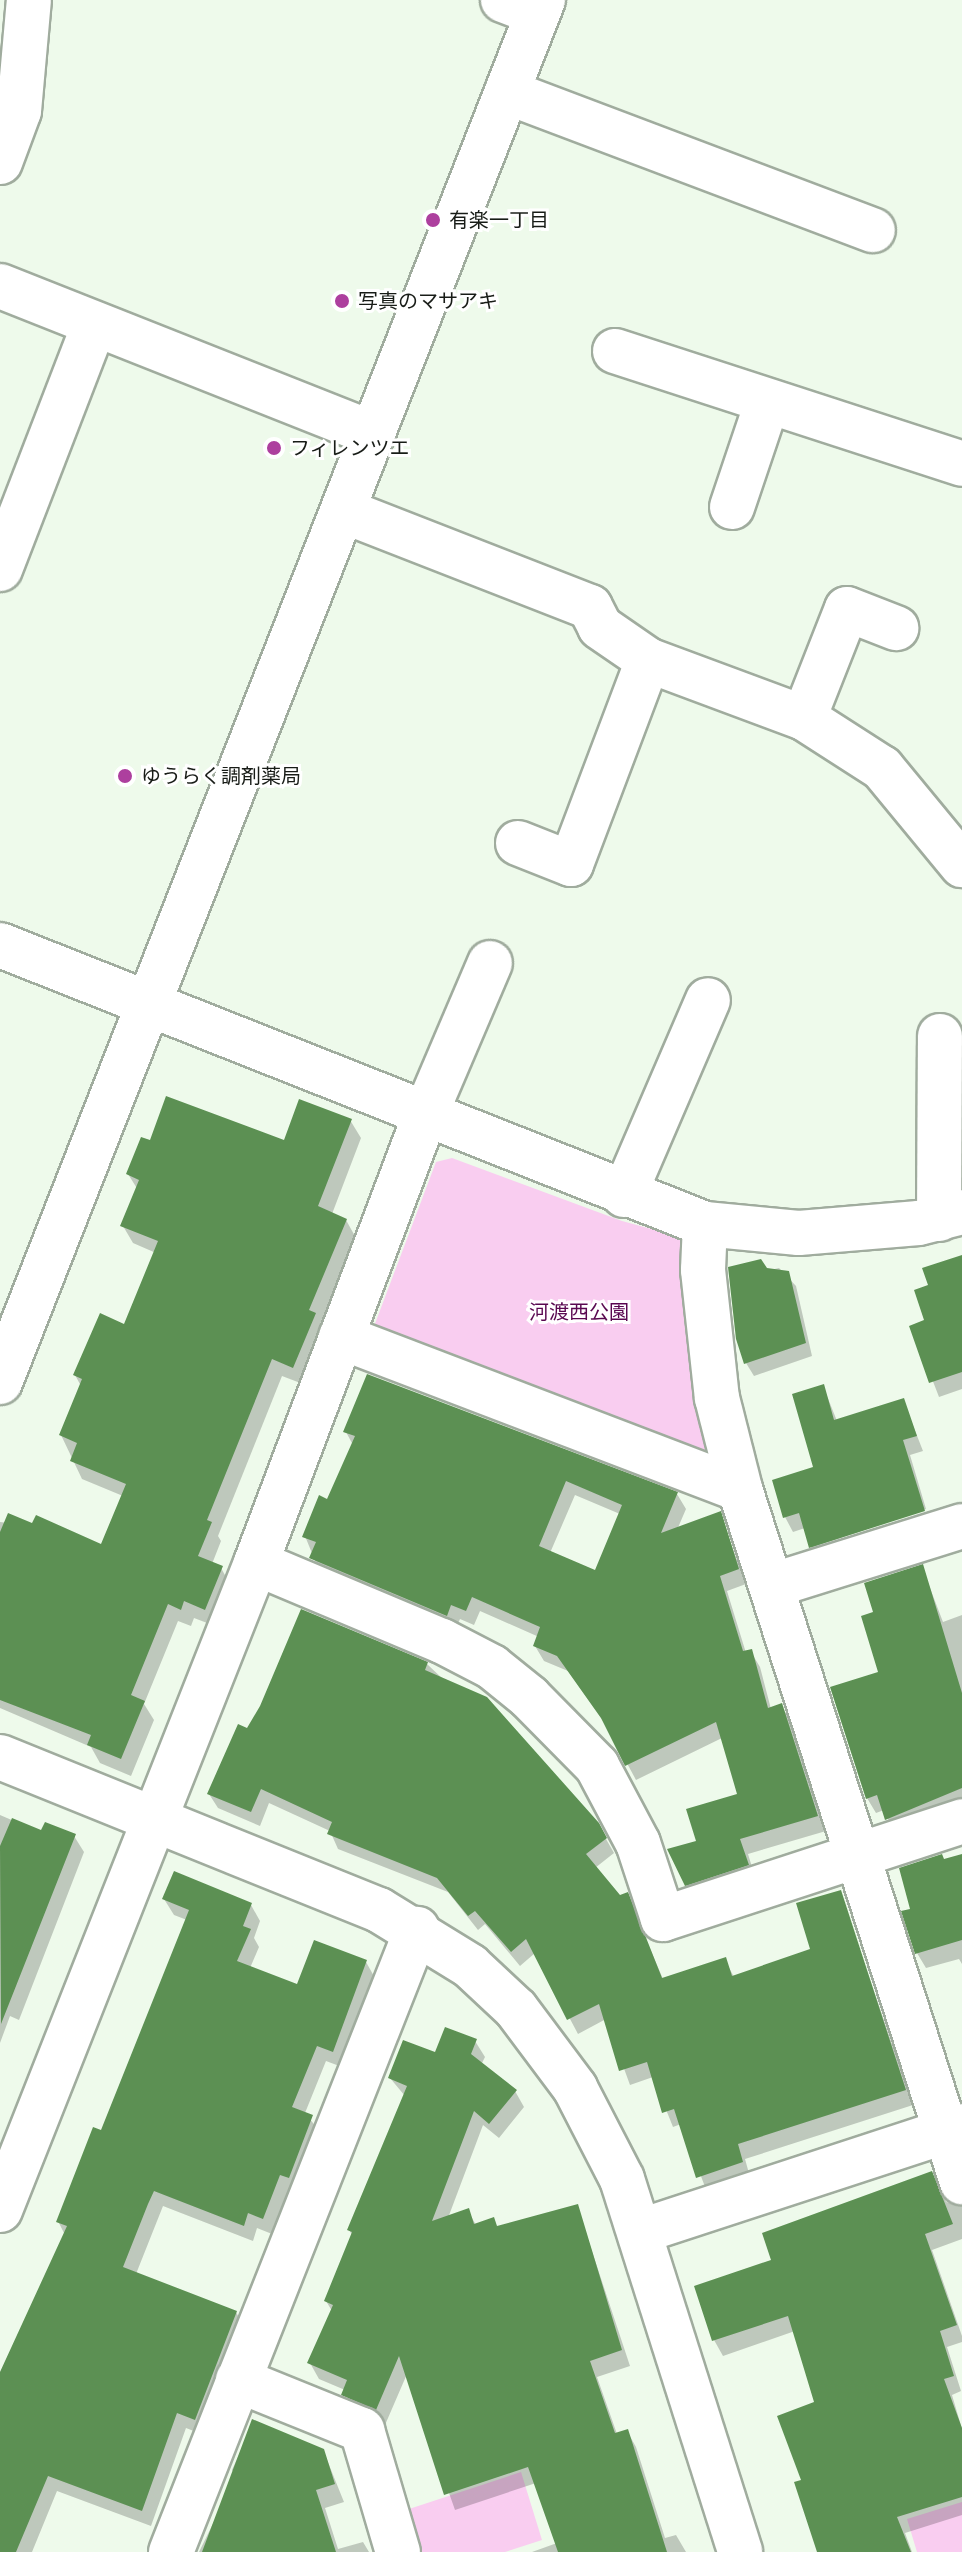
<!DOCTYPE html>
<meta charset="utf-8">
<style>
body{margin:0}
#map{position:relative;width:962px;height:2552px;overflow:hidden;background:#eefaeb;font-family:"Nunito Sans","Noto Sans JP",sans-serif}
div>[style]{position:absolute}
[style*='--x']{left:calc(var(--x)*1px);top:calc(var(--y)*1px);width:calc(var(--w)*1px);rotate:calc(var(--a)*1deg)}
.green>*{inset:0;background:#f9cdf0}
.shadow>*{inset:0;background:#0003}
.building>*{inset:0;background:#5c9053}
.roads{filter:drop-shadow(2px 0 #a0ac9e) drop-shadow(-2px 0 #a0ac9e) drop-shadow(0 2px #a0ac9e) drop-shadow(0 -2px #a0ac9e)}
.minor>*{height:44px;margin:-22px;padding:0 22px;transform-origin:22px;border-radius:22px;background:#fff}
.dots>*{width:22px;height:22px;translate:-50% -50%;box-sizing:border-box;border:4px solid #fff;border-radius:50%}
span{translate:-50% -50%;white-space:nowrap;text-align:center;line-height:1.15;-webkit-text-stroke:6px #fff;paint-order:stroke}
.poi-label{font-size:20px;color:#181c17}
.left{translate:0 -50%;text-align:left}
.park-label{font-size:20px;color:#590850}
</style>
<div id="map">
<div class="green">
<i style="clip-path:polygon(452px 1158px,622px 1221px,677px 1236px,687px 1251px,712px 1454px,704px 1468px,373px 1329px,436px 1162px)"></i>
<i style="clip-path:polygon(521px 2472px,542px 2540px,505px 2552px,420px 2552px,406px 2510px)"></i>
<i style="clip-path:polygon(962px 2502px,962px 2552px,917px 2552px,907px 2519px)"></i>
</div>
<div class="shadow">
<i style="clip-path:polygon(350px 1120px,361px 1138px,332px 1214px,346px 1220px,356px 1238px,320px 1324px,325px 1332px,303px 1384px,282px 1376px,218px 1536px,221px 1541px,212px 1564px,221px 1568px,231px 1586px,215px 1626px,194px 1618px,191px 1626px,178px 1621px,144px 1704px,154px 1720px,131px 1776px,100px 1763px,91px 1747px,0 1708px,0 1522px,34px 1526px,102px 1546px,123px 1496px,82px 1479px,61px 1435px,81px 1386px,75px 1375px,125px 1326px,156px 1253px,133px 1243px,123px 1226px,138px 1190px,128px 1174px,151px 1143px,285px 1143px)"></i>
<i style="clip-path:polygon(962px 1257px,962px 1389px,939px 1397px,912px 1327px,927px 1322px,930px 1286px)"></i>
<i style="clip-path:polygon(779px 1268px,796px 1286px,812px 1356px,754px 1376px,746px 1363px,766px 1271px)"></i>
<i style="clip-path:polygon(823px 1386px,837px 1421px,903px 1400px,923px 1451px,910px 1455px,926px 1509px,811px 1548px,805px 1528px,793px 1532px,785px 1517px,816px 1469px)"></i>
<i style="clip-path:polygon(evenodd,346px 1432px,677px 1494px,686px 1509px,677px 1530px,720px 1514px,746px 1584px,727px 1591px,746px 1653px,751px 1652px,760px 1667px,771px 1709px,781px 1705px,790px 1720px,826px 1831px,748px 1854px,756px 1880px,695px 1900px,686px 1885px,698px 1842px,739px 1795px,722px 1738px,636px 1780px,608px 1728px,568px 1671px,544px 1661px,535px 1646px,539px 1637px,480px 1611px,474px 1625px,460px 1619px,455px 1630px,320px 1573px,305px 1536px,328px 1501px,353px 1445px,346px 1432px,575px 1495px,620px 1514px,596px 1573px,550px 1553px,575px 1495px)"></i>
<i style="clip-path:polygon(927px 1513px,932px 1526px,819px 1561px,812px 1549px)"></i>
<i style="clip-path:polygon(922px 1567px,943px 1622px,962px 1615px,962px 1806px,895px 1834px,884px 1810px,876px 1813px,867px 1798px,881px 1673px,875px 1613px)"></i>
<i style="clip-path:polygon(427px 1664px,598px 1825px,614px 1853px,595px 1868px,619px 1898px,627px 1895px,663px 1979px,725px 1960px,734px 1977px,813px 1950px,840px 1892px,913px 2105px,745px 2159px,750px 2177px,707px 2192px,681px 2124px,673px 2127px,653px 2077px,630px 2085px,606px 2019px,578px 2034px,535px 1953px,520px 1966px,485px 1924px,478px 1930px,448px 1892px,338px 1849px,330px 1831px,269px 1803px,260px 1826px,218px 1808px,209px 1794px,248px 1730px)"></i>
<i style="clip-path:polygon(0 1815px,42px 1833px,74px 1836px,84px 1852px,19px 2020px,10px 2016px,0 2043px)"></i>
<i style="clip-path:polygon(962px 1856px,962px 1964px,959px 1959px,926px 1968px,917px 1953px,912px 1910px,944px 1861px)"></i>
<i style="clip-path:polygon(164px 1899px,251px 1905px,260px 1921px,254px 1938px,259px 1947px,250px 1968px,298px 1987px,366px 1962px,375px 1978px,342px 2067px,326px 2061px,305px 2113px,321px 2133px,298px 2193px,290px 2190px,272px 2234px,257px 2228px,253px 2241px,163px 2206px,136px 2274px,236px 2312px,245px 2329px,204px 2435px,186px 2428px,151px 2526px,57px 2491px,32px 2552px,0 2552px,0 2373px,65px 2235px,58px 2221px,102px 2132px,187px 1920px,174px 1915px)"></i>
<i style="clip-path:polygon(475px 2041px,485px 2057px,481px 2065px,515px 2091px,524px 2107px,499px 2138px,483px 2125px,448px 2218px,468px 2211px,476px 2225px,498px 2228px,577px 2206px,630px 2366px,597px 2377px,617px 2434px,627px 2431px,636px 2447px,665px 2538px,676px 2535px,686px 2552px,532px 2552px,557px 2543px,536px 2483px,455px 2510px,407px 2374px,385px 2425px,352px 2410px,345px 2390px,319px 2379px,310px 2363px,332px 2311px,326px 2301px,353px 2236px,349px 2230px,405px 2096px,390px 2078px)"></i>
<i style="clip-path:polygon(931px 2174px,946px 2202px,962px 2206px,962px 2239px,932px 2250px,962px 2336px,962px 2342px,947px 2347px,961px 2391px,952px 2395px,962px 2429px,962px 2515px,905px 2533px,912px 2552px,820px 2552px,804px 2481px,817px 2404px,795px 2331px,723px 2356px,714px 2340px,774px 2262px)"></i>
<i style="clip-path:polygon(254px 2421px,323px 2450px,344px 2502px,325px 2508px,338px 2549px,363px 2542px,369px 2552px,199px 2552px,236px 2477px,232px 2470px)"></i>
</div>
<div class="building">
<i style="clip-path:polygon(166px 1096px,284px 1140px,299px 1099px,352px 1119px,318px 1206px,347px 1219px,309px 1310px,316px 1313px,293px 1368px,272px 1359px,207px 1520px,212px 1522px,198px 1556px,223px 1566px,205px 1610px,184px 1601px,181px 1610px,168px 1604px,131px 1695px,145px 1701px,121px 1759px,87px 1745px,91px 1735px,0 1700px,0 1532px,8px 1513px,32px 1523px,36px 1515px,101px 1544px,126px 1484px,70px 1461px,77px 1443px,59px 1435px,82px 1379px,73px 1375px,100px 1313px,124px 1324px,158px 1241px,120px 1226px,139px 1180px,126px 1174px,141px 1137px,150px 1140px)"></i>
<i style="clip-path:polygon(962px 1255px,962px 1372px,929px 1383px,909px 1326px,924px 1320px,914px 1290px,928px 1285px,922px 1268px)"></i>
<i style="clip-path:polygon(761px 1259px,767px 1268px,789px 1271px,806px 1343px,744px 1364px,736px 1339px,728px 1267px)"></i>
<i style="clip-path:polygon(evenodd,367px 1374px,678px 1492px,661px 1533px,721px 1511px,739px 1569px,720px 1576px,743px 1651px,752px 1649px,768px 1708px,782px 1703px,818px 1816px,740px 1839px,749px 1865px,685px 1886px,667px 1849px,696px 1841px,686px 1809px,737px 1794px,716px 1722px,625px 1766px,601px 1718px,557px 1656px,533px 1646px,540px 1627px,472px 1597px,466px 1611px,451px 1605px,447px 1616px,309px 1558px,316px 1542px,302px 1537px,319px 1495px,327px 1499px,355px 1436px,343px 1432px,367px 1374px,566px 1481px,622px 1505px,595px 1570px,539px 1546px,566px 1481px)"></i>
<i style="clip-path:polygon(824px 1384px,834px 1420px,904px 1398px,917px 1436px,903px 1440px,925px 1511px,809px 1548px,799px 1513px,783px 1518px,772px 1480px,813px 1467px,792px 1394px)"></i>
<i style="clip-path:polygon(923px 1564px,962px 1693px,962px 1788px,885px 1820px,877px 1795px,866px 1799px,830px 1687px,878px 1672px,861px 1616px,873px 1612px,864px 1583px)"></i>
<i style="clip-path:polygon(301px 1609px,428px 1662px,425px 1670px,487px 1697px,599px 1823px,607px 1838px,586px 1854px,620px 1895px,628px 1892px,662px 1978px,726px 1957px,732px 1976px,810px 1949px,796px 1903px,841px 1890px,906px 2090px,738px 2144px,743px 2162px,696px 2178px,674px 2109px,662px 2113px,647px 2062px,619px 2071px,599px 2004px,567px 2020px,526px 1939px,511px 1952px,475px 1911px,468px 1916px,437px 1878px,327px 1834px,332px 1822px,261px 1789px,251px 1812px,207px 1794px,238px 1724px,247px 1728px,260px 1706px)"></i>
<i style="clip-path:polygon(12px 1818px,41px 1830px,45px 1822px,76px 1834px,1px 2024px,0 1846px)"></i>
<i style="clip-path:polygon(942px 1854px,944px 1859px,962px 1854px,962px 1940px,915px 1954px,901px 1911px,910px 1909px,899px 1868px)"></i>
<i style="clip-path:polygon(174px 1871px,252px 1903px,243px 1926px,251px 1929px,237px 1961px,297px 1984px,314px 1940px,367px 1960px,333px 2052px,317px 2046px,292px 2107px,313px 2115px,289px 2178px,280px 2175px,263px 2219px,248px 2213px,244px 2226px,154px 2191px,148px 2204px,123px 2267px,237px 2311px,195px 2420px,177px 2413px,142px 2511px,48px 2476px,16px 2552px,0 2552px,0 2372px,67px 2226px,56px 2222px,93px 2127px,101px 2130px,189px 1910px,162px 1899px)"></i>
<i style="clip-path:polygon(445px 2027px,477px 2039px,471px 2054px,517px 2090px,489px 2124px,474px 2111px,432px 2221px,469px 2208px,474px 2224px,494px 2217px,497px 2226px,578px 2204px,622px 2350px,590px 2361px,615px 2433px,628px 2429px,667px 2552px,558px 2552px,528px 2467px,444px 2495px,399px 2356px,376px 2410px,341px 2395px,347px 2380px,307px 2363px,333px 2305px,324px 2301px,352px 2232px,347px 2230px,407px 2086px,388px 2078px,403px 2040px,435px 2052px)"></i>
<i style="clip-path:polygon(932px 2171px,953px 2224px,925px 2234px,957px 2325px,940px 2331px,954px 2376px,944px 2379px,962px 2428px,962px 2497px,897px 2517px,911px 2552px,817px 2552px,794px 2482px,801px 2480px,777px 2416px,814px 2402px,788px 2316px,712px 2341px,694px 2286px,771px 2260px,762px 2233px)"></i>
<i style="clip-path:polygon(252px 2419px,324px 2449px,335px 2484px,316px 2490px,336px 2552px,202px 2552px)"></i>
</div>
<div class="roads">
<div class="minor">
<i style="--x:503;--y:0;--w:36;--a:21"></i>
<i style="--x:507;--y:92;--w:391;--a:20.7"></i>
<i style="--x:0;--y:162;--w:54;--a:-69.6"></i>
<i style="--x:19;--y:111;--w:111;--a:-84.9"></i>
<i style="--x:0;--y:286;--w:401;--a:21.6"></i>
<i style="--x:615;--y:351;--w:365;--a:18"></i>
<i style="--x:732;--y:507;--w:110;--a:-71.4"></i>
<i style="--x:344;--y:511;--w:264;--a:21.3"></i>
<i style="--x:590;--y:607;--w:22;--a:63"></i>
<i style="--x:600;--y:627;--w:58;--a:34.5"></i>
<i style="--x:648;--y:660;--w:166;--a:20.4"></i>
<i style="--x:804;--y:718;--w:93;--a:32.7"></i>
<i style="--x:882;--y:768;--w:126;--a:50.5"></i>
<i style="--x:0;--y:569;--w:261;--a:-68.9"></i>
<i style="--x:804;--y:718;--w:117;--a:-68.5"></i>
<i style="--x:847;--y:609;--w:53;--a:21.2"></i>
<i style="--x:518;--y:843;--w:57;--a:21.6"></i>
<i style="--x:571;--y:864;--w:218;--a:-69.3"></i>
<i style="--x:0;--y:945;--w:758;--a:21.59"></i>
<i style="--x:705;--y:1224;--w:94;--a:5.5"></i>
<i style="--x:799;--y:1233;--w:120;--a:-4.8"></i>
<i style="--x:919;--y:1223;--w:44;--a:-14.3"></i>
<i style="--x:624;--y:1195;--w:212;--a:-66.7"></i>
<i style="--x:939;--y:1219;--w:183;--a:-89.7"></i>
<i style="--x:705;--y:1224;--w:46;--a:92.5"></i>
<i style="--x:703;--y:1270;--w:129;--a:83.8"></i>
<i style="--x:717;--y:1398;--w:94;--a:75.8"></i>
<i style="--x:740;--y:1489;--w:728;--a:72.24"></i>
<i style="--x:341;--y:1337;--w:427;--a:20.9"></i>
<i style="--x:0;--y:1382;--w:1485;--a:-68.55"></i>
<i style="--x:256;--y:1563;--w:202;--a:22.8"></i>
<i style="--x:442;--y:1641;--w:56;--a:27.5"></i>
<i style="--x:492;--y:1667;--w:48;--a:39"></i>
<i style="--x:529;--y:1697;--w:97;--a:45.4"></i>
<i style="--x:597;--y:1766;--w:87;--a:62"></i>
<i style="--x:638;--y:1843;--w:80;--a:71.8"></i>
<i style="--x:663;--y:1919;--w:315;--a:-18.1"></i>
<i style="--x:774;--y:1585;--w:197;--a:-17.4"></i>
<i style="--x:0;--y:1757;--w:409;--a:22"></i>
<i style="--x:379;--y:1910;--w:107;--a:31.6"></i>
<i style="--x:470;--y:1966;--w:63;--a:43.1"></i>
<i style="--x:516;--y:2009;--w:99;--a:53.2"></i>
<i style="--x:575;--y:2088;--w:102;--a:62.7"></i>
<i style="--x:622;--y:2179;--w:391;--a:72.4"></i>
<i style="--x:0;--y:2210;--w:696;--a:-68.41"></i>
<i style="--x:256;--y:1563;--w:481;--a:-69.3"></i>
<i style="--x:426;--y:1113;--w:163;--a:-66.9"></i>
<i style="--x:641;--y:2231;--w:338;--a:-18.1"></i>
<i style="--x:238;--y:2380;--w:134;--a:22"></i>
<i style="--x:362;--y:2430;--w:127;--a:73.6"></i>
<i style="--x:171;--y:2552;--w:670;--a:-68.45"></i>
</div>
</div>
<div class="dots">
<i style="left:433px;top:220px;background:#ad3f9e"></i>
<i style="left:342px;top:301px;background:#ad3f9e"></i>
<i style="left:274px;top:448px;background:#ad3f9e"></i>
<i style="left:125px;top:776px;background:#ad3f9e"></i>
</div>
<div class="poi-label">
<span class="left" style="left:449px;top:220px">有楽一丁目</span>
<span class="left" style="left:358px;top:301px">写真のマサアキ</span>
<span class="left" style="left:290px;top:448px">フィレンツエ</span>
<span class="left" style="left:141px;top:776px">ゆうらく調剤薬局</span>
</div>
<div class="park-label">
<span style="left:579px;top:1312px">河渡西公園</span>
</div>
</div>
